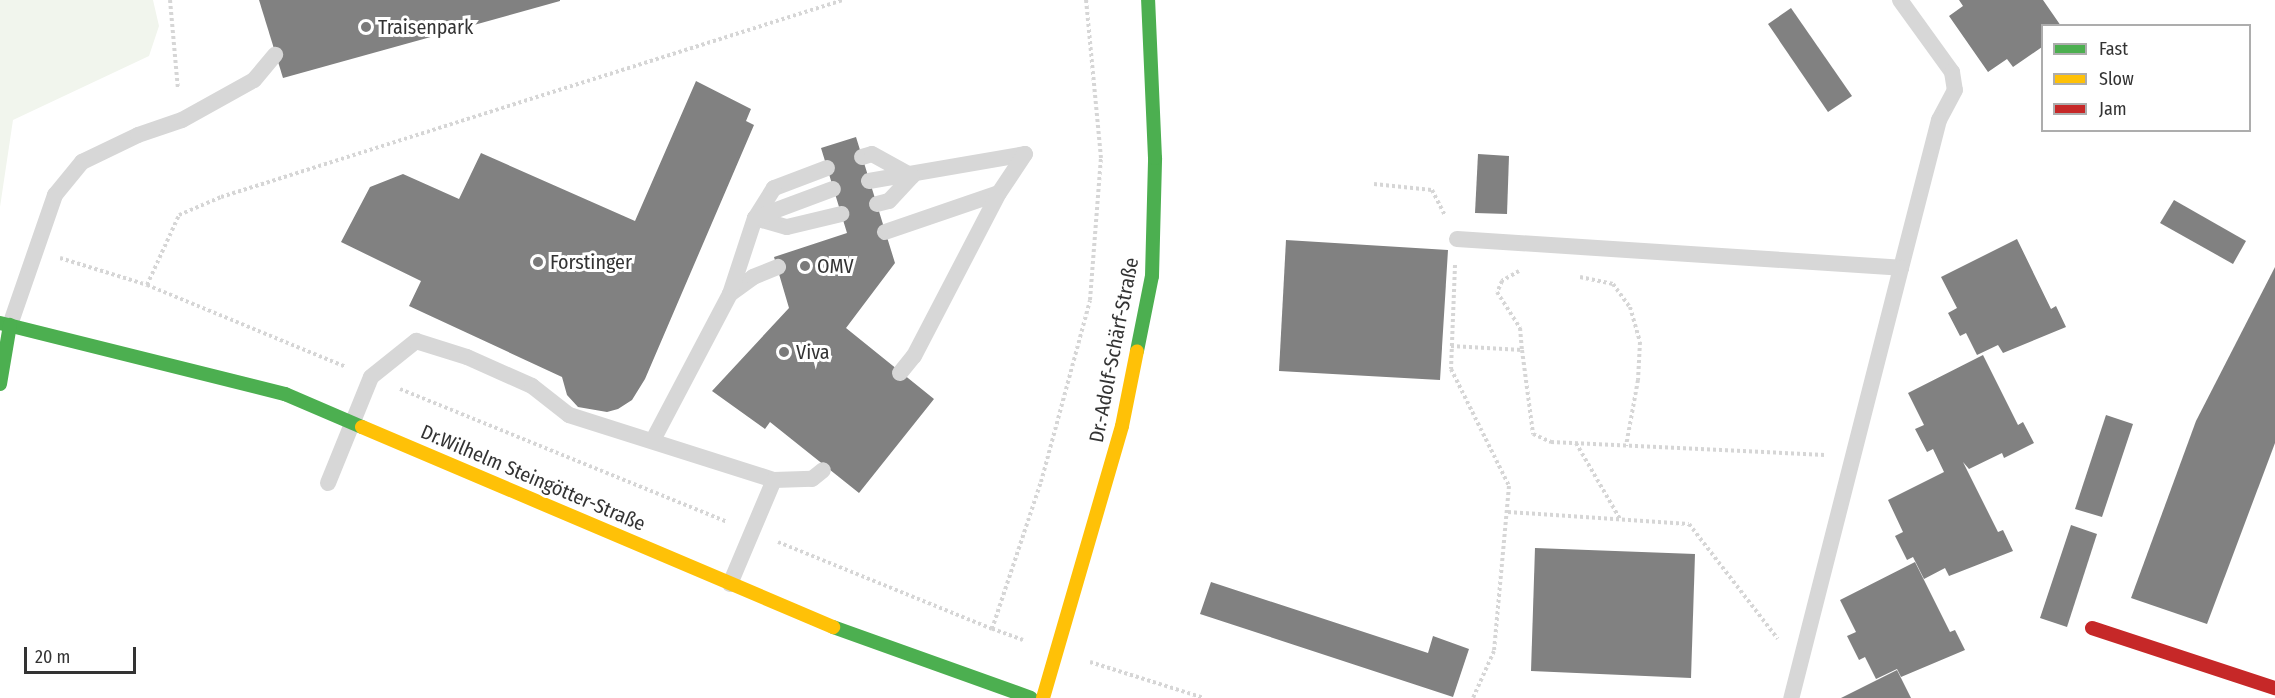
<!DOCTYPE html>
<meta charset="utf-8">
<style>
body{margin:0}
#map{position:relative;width:2275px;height:698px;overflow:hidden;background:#fff;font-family:"Fira Sans Condensed",sans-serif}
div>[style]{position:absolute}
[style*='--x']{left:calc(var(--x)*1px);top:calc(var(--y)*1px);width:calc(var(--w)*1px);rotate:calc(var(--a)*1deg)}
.green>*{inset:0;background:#f1f5ed}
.building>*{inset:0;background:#818181}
.path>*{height:4px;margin-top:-2px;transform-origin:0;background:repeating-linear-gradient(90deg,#d6d6d6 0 3px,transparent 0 6px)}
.lane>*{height:16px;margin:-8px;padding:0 8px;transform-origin:8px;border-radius:8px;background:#d7d7d7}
.fast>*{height:14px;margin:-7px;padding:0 7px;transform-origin:7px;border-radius:7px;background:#4caf50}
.slow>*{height:14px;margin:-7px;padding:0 7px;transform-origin:7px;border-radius:7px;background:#ffc107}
.jam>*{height:14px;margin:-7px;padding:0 7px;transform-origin:7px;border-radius:7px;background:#c62828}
.dots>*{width:16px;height:16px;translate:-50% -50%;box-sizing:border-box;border:3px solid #fff;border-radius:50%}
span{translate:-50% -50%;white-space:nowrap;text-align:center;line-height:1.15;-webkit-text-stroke:6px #fff;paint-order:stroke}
.poi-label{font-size:20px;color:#333}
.left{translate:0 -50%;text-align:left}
.street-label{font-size:20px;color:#333}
.legend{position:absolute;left:2041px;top:24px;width:210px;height:108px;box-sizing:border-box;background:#fff;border:2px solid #adadad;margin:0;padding:8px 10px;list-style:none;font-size:18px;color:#333}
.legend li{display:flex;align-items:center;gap:12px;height:30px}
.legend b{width:30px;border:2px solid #adadad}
.scale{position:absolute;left:24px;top:647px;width:112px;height:27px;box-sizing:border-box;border:3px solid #333;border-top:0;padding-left:8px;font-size:18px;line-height:21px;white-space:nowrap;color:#333;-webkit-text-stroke:4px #fff;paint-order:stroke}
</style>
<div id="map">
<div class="green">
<i style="clip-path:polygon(0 0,153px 0,159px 26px,149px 56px,13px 120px,0 207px)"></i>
</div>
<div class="building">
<i style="clip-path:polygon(259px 0,560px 0,560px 1px,283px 78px)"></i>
<i style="clip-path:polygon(1959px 0,2043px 0,2061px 26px,2042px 26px,2042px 47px,2013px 67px,2007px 59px,1988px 72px,1949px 16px,1963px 6px)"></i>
<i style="clip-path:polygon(1791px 8px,1852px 96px,1828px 112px,1768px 24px)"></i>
<i style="clip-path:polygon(696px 81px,751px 109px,746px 121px,754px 125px,645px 379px,632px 400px,618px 409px,607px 412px,578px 407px,567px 395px,562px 377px,409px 306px,421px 281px,341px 242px,370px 187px,403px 174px,459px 199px,481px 153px,635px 221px)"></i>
<i style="clip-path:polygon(856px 137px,895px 263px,846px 328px,934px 399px,859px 493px,770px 422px,765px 429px,712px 391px,789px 308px,774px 257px,847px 233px,821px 148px)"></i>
<i style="clip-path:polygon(1478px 154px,1509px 156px,1507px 214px,1475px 213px)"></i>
<i style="clip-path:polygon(2174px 200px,2246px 241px,2233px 264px,2160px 223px)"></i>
<i style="clip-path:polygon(2017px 239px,2051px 309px,2056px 306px,2066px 327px,2003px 353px,1998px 345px,1977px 355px,1966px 333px,1960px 336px,1948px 313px,1957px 308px,1941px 277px)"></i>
<i style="clip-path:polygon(1286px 240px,1448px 250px,1440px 380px,1279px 371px)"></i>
<i style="clip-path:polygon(2275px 267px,2275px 443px,2207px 624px,2131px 598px,2196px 421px)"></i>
<i style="clip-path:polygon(1983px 355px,2018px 425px,2023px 422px,2034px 443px,2004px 458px,2002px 453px,1969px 469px,1963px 462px,1998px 532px,2003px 530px,2013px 551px,1949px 576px,1945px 568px,1924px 579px,1913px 557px,1907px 560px,1895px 536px,1903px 532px,1888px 500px,1944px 472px,1933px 449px,1927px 452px,1915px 429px,1924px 425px,1908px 393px)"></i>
<i style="clip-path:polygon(2106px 415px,2133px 424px,2102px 517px,2075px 509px)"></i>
<i style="clip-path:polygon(2071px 525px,2097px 534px,2067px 627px,2040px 618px)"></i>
<i style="clip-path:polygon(1535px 548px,1695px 554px,1691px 678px,1531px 671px)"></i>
<i style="clip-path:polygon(1915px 562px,1950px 632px,1955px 630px,1965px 650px,1901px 677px,1897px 669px,1876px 679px,1865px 657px,1859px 660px,1847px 636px,1856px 632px,1840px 600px)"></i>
<i style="clip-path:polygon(1211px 582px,1428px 653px,1433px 636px,1469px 649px,1453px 697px,1200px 614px)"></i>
<i style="clip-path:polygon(1897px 670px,1911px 698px,1841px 698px)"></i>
</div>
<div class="path">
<i style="--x:170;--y:0;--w:90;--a:84.9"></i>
<i style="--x:1374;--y:184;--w:58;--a:5.9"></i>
<i style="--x:1432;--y:190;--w:28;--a:63"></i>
<i style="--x:60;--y:258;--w:91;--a:17.2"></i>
<i style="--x:147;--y:285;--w:77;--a:-65.4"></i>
<i style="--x:179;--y:215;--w:46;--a:-23.2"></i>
<i style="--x:221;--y:197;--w:652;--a:-17.57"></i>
<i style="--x:1455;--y:265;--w:104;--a:92.2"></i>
<i style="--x:1451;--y:369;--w:131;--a:63.6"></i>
<i style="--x:1509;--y:486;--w:166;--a:95.2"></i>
<i style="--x:1494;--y:651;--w:51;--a:114.1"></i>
<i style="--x:1519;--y:271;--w:20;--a:150"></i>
<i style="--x:1502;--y:281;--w:12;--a:114"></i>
<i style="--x:1497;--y:292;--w:43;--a:57.4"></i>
<i style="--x:1520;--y:328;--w:22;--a:85"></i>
<i style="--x:1580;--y:277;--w:34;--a:12"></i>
<i style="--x:1613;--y:284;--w:29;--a:54"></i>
<i style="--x:1630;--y:307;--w:36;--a:74"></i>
<i style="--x:1640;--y:342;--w:38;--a:93"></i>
<i style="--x:1638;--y:380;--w:67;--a:100.3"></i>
<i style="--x:147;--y:285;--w:215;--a:22.4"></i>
<i style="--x:1451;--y:346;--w:71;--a:3.2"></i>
<i style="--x:1522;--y:350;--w:85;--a:82.5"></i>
<i style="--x:1533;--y:434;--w:20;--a:24"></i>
<i style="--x:1551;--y:442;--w:274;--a:2.7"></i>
<i style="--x:400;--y:389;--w:353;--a:22.1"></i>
<i style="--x:1576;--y:443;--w:88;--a:59.9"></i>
<i style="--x:1508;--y:512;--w:181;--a:3.8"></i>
<i style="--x:1689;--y:524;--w:145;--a:52.3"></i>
<i style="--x:778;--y:542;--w:231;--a:22.1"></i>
<i style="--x:1023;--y:640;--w:33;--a:-160"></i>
<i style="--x:992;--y:629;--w:155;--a:-71.6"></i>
<i style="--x:1041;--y:482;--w:188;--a:-74.9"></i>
<i style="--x:1090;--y:300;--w:142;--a:-85.6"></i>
<i style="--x:1101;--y:158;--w:159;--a:-95.4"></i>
<i style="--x:1090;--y:662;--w:120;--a:17.5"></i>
</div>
<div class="lane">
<i style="--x:1900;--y:0;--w:89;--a:54.2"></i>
<i style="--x:1952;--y:72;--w:18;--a:81"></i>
<i style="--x:1955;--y:90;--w:34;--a:118"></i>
<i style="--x:1939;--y:120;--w:153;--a:104.4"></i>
<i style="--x:862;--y:157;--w:10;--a:-17"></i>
<i style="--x:872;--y:154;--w:46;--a:28.8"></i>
<i style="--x:827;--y:168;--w:57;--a:159.3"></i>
<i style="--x:774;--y:188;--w:36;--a:122"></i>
<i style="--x:755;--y:218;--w:33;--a:16"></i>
<i style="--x:787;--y:227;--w:56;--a:-13.5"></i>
<i style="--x:869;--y:181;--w:158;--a:-9.8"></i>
<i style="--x:877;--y:204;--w:12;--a:-14"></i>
<i style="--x:889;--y:201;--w:34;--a:-47"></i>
<i style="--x:885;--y:232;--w:120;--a:-18.9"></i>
<i style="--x:1457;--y:239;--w:445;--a:3.7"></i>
<i style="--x:1901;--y:268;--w:444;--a:104.3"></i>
<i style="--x:730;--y:294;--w:29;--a:-36"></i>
<i style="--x:753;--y:277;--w:27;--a:-22"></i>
<i style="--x:10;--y:325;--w:138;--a:-70.9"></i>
<i style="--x:55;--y:195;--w:43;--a:-50.7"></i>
<i style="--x:82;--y:162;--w:62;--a:-25.7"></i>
<i style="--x:138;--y:135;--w:46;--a:-18.8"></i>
<i style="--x:182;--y:120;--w:82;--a:-29.1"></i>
<i style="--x:254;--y:80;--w:33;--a:-50"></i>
<i style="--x:900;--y:373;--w:22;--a:-51"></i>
<i style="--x:914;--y:356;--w:184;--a:-62.5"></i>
<i style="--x:999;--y:193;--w:47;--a:-56.3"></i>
<i style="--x:653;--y:440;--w:165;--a:-62.2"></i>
<i style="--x:730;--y:294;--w:80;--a:-71.8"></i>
<i style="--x:755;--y:218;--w:83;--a:-20.4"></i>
<i style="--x:328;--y:483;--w:114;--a:-67.9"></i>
<i style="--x:371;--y:377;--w:58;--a:-38.7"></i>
<i style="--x:416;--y:341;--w:53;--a:17.4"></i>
<i style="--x:467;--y:357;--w:71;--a:24"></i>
<i style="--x:532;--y:386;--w:47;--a:38.1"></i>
<i style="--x:569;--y:415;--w:215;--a:17.6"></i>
<i style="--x:774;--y:480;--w:38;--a:-2"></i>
<i style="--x:812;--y:479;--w:14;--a:-39"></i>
<i style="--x:730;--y:584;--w:113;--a:-67.1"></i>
</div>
<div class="fast">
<i style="--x:0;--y:323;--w:294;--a:14"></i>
<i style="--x:285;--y:394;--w:84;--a:23.2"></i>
<i style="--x:1137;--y:351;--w:76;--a:-78.7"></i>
<i style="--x:1152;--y:276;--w:118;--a:-88.5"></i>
<i style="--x:1155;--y:158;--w:158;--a:-92.5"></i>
<i style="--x:0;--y:384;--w:60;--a:-80.4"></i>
<i style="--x:833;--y:627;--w:210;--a:19.7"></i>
</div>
<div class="slow">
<i style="--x:362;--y:427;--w:512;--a:23.01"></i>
<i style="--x:1043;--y:698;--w:283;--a:-73.8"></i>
<i style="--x:1122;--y:426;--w:76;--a:-78.7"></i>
</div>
<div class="jam">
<i style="--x:2092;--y:628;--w:193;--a:18.2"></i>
</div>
<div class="dots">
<i style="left:366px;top:27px;background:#7a7a7a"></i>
<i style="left:538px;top:262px;background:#7a7a7a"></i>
<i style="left:805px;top:266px;background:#7a7a7a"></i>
<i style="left:784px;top:352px;background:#7a7a7a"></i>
</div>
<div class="poi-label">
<span class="left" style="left:378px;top:27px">Traisenpark</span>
<span class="left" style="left:550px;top:262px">Forstinger</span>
<span class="left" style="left:817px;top:266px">OMV</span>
<span class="left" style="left:796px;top:352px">Viva</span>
</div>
<div class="street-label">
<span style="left:1114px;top:350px;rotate:-79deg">Dr.-Adolf-Schärf-Straße</span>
<span style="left:533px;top:478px;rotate:23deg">Dr.Wilhelm Steingötter-Straße</span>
</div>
<ul class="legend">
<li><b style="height:8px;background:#4caf50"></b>Fast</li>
<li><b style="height:8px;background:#ffc107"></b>Slow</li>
<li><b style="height:8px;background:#c62828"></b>Jam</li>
</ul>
<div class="scale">20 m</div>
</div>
